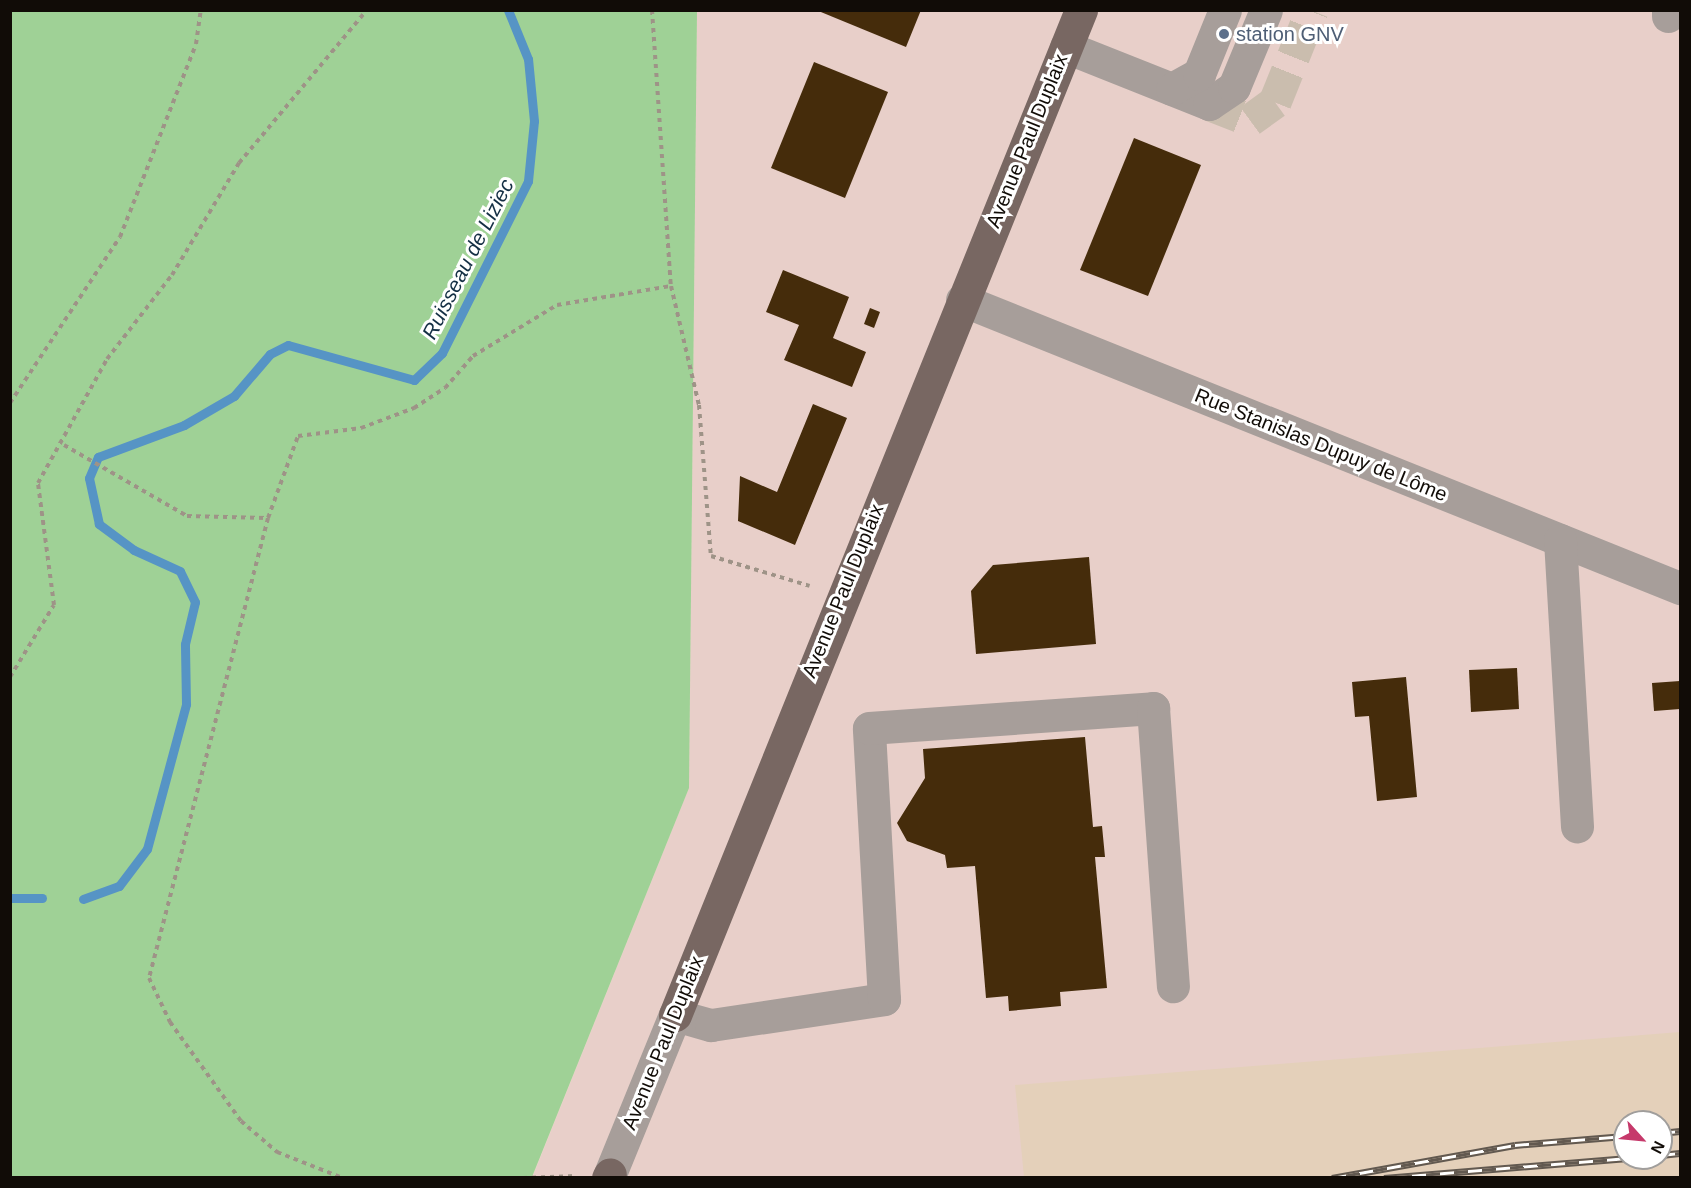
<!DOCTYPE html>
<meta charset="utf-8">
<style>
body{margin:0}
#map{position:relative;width:1691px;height:1188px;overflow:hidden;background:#ebdccc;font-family:Helvetica,sans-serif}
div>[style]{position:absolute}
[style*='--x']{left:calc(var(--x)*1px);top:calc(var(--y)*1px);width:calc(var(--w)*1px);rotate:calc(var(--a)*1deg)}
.commercial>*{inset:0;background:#e8cfc9}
.built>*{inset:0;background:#e4d0ba}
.green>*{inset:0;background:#9fd196}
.stream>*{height:9px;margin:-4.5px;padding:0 4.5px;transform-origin:4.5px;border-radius:4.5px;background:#5694c5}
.building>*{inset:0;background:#452c0b}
.minor-tunnel>*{height:33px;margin-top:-16.5px;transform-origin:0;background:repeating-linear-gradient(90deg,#cabdae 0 33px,transparent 0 49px)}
.path>*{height:4px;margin-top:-2px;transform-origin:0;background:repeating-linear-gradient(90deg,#9e9387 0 4.5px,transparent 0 9px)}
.minor>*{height:33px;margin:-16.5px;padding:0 16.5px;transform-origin:16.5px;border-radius:16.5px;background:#a79e9a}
.major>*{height:33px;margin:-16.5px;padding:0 16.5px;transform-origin:16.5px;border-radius:16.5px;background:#786762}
.rail>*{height:7px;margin-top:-3.5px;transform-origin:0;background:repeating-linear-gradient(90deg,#fff 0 14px,#625950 0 28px);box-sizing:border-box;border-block:2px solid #625950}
.dots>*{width:16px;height:16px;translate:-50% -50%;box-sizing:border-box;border:3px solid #fff;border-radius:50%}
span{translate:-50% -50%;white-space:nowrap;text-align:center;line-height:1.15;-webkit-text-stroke:6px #fff;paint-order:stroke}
.service-label{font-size:20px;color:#4e5e75}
.left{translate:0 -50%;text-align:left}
.street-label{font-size:20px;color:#110c07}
.water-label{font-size:21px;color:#142f44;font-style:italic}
.frame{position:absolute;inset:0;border:12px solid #110c07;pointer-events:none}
.north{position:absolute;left:1613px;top:1110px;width:60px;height:60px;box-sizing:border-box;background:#fff;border:2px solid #a09e9c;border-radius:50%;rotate:117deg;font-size:16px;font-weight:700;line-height:24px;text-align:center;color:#110c07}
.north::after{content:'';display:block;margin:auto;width:21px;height:27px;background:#c6396b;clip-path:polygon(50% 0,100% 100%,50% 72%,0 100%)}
</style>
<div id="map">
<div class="commercial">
<i style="clip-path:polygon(evenodd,697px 11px,1680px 11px,1680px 1177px,532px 1178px,689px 788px,697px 11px,1625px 1122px,1661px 1122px,1661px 1158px,1625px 1158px,1625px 1122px)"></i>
</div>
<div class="built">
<i style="clip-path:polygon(evenodd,1680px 1032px,1680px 1177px,1024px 1177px,1015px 1085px,1680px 1032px,1625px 1122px,1661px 1122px,1661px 1158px,1625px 1158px,1625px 1122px)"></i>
</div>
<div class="green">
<i style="clip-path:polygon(88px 10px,697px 11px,689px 788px,532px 1177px,11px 1177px,11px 11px)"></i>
</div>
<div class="stream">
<i style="--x:10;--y:898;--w:32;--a:0"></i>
<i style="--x:83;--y:899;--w:38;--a:-20"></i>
<i style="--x:119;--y:886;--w:46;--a:-52.9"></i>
<i style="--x:147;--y:849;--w:150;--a:-74.9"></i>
<i style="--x:186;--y:704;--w:60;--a:-91"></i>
<i style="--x:185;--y:644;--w:43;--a:-76.6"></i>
<i style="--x:195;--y:602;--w:34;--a:-116"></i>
<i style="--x:180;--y:571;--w:51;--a:-155.5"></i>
<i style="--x:134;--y:550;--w:44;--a:-143.4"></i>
<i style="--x:99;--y:524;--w:47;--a:-102.3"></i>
<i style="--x:89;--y:478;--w:23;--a:-67"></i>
<i style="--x:98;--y:457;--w:92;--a:-20.4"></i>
<i style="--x:184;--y:425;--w:58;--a:-30.1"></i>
<i style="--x:234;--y:396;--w:55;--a:-49.4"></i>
<i style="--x:270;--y:354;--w:20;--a:-27"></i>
<i style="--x:288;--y:345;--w:131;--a:15.5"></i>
<i style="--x:414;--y:380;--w:39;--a:-44"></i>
<i style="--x:442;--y:353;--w:192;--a:-63.4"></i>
<i style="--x:528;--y:181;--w:60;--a:-84.3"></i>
<i style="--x:534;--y:121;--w:62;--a:-95.5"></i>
<i style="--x:528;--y:59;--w:53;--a:-112.2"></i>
</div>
<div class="building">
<i style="clip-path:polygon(816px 10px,921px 10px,906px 47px)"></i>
<i style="clip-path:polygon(814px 62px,888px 92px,845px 198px,771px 168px)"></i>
<i style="clip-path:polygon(1134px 138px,1201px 165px,1148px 296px,1080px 270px)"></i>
<i style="clip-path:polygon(783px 270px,849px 297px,833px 338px,866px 352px,852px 387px,784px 360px,799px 325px,766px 312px)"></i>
<i style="clip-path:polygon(870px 308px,880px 312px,874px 328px,864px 324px)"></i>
<i style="clip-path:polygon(813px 404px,847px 418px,795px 545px,738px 521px,740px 476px,777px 492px)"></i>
<i style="clip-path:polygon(1089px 557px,1096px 644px,976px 654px,971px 591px,993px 565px)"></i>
<i style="clip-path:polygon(1517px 668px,1519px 709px,1471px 712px,1469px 670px)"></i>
<i style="clip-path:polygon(1406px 677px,1417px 797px,1377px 801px,1369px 716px,1355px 717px,1352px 682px)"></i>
<i style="clip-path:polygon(1680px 681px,1680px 709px,1654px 711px,1652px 683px)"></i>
<i style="clip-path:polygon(1085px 737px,1093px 827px,1102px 826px,1105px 857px,1095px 857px,1107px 988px,1060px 992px,1061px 1006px,1009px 1011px,1008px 996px,986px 998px,975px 866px,947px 868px,945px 855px,907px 841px,897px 823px,925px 778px,923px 749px)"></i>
</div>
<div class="minor-tunnel">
<i style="--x:1209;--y:104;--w:44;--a:21.3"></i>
<i style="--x:1250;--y:120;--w:31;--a:-36"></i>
<i style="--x:1275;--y:102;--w:99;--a:-68.1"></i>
</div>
<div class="path">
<i style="--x:652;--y:10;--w:277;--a:86.1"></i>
<i style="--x:10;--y:403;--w:199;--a:-56.5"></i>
<i style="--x:120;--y:237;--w:207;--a:-68.5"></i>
<i style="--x:196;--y:44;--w:34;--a:-82"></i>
<i style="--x:64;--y:445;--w:142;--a:30"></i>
<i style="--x:187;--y:516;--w:81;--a:1.4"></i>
<i style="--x:268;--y:518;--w:87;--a:-69.9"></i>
<i style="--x:298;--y:436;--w:64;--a:-7.2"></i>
<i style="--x:361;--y:428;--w:57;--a:-20.7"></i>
<i style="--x:414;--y:408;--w:37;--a:-33"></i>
<i style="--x:445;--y:388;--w:43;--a:-48.8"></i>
<i style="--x:473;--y:356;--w:98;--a:-31.3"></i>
<i style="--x:557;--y:305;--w:116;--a:-9.5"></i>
<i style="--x:671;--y:286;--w:122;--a:76.8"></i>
<i style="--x:699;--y:405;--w:151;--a:85.5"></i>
<i style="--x:711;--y:556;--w:103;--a:16.9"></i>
<i style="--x:268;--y:518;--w:475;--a:104.5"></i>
<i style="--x:149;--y:978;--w:49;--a:64.5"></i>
<i style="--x:170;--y:1022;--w:122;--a:54.4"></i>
<i style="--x:241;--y:1121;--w:48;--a:40.7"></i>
<i style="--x:277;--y:1152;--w:71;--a:21.5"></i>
<i style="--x:10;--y:677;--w:84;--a:-58.6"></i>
<i style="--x:54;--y:605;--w:123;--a:-97.5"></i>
<i style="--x:38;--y:483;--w:142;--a:-60.9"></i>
<i style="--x:107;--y:359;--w:106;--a:-52.3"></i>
<i style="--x:172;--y:275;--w:131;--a:-59.1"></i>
<i style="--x:239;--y:163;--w:199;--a:-50.1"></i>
<i style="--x:523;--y:1178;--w:53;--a:-2.2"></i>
</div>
<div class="minor">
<i style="--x:1668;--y:16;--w:6;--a:-90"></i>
<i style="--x:1066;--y:47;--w:154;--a:21.7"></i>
<i style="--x:1209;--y:104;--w:30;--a:-34"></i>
<i style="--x:1234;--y:87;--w:83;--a:-67.4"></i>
<i style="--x:1172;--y:89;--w:31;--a:-29"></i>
<i style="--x:1199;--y:74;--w:69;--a:-67.9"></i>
<i style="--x:962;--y:300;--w:774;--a:21.86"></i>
<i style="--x:1560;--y:540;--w:287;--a:86.6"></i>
<i style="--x:610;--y:1174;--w:172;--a:-67.8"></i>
<i style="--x:675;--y:1015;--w:37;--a:16"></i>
<i style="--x:711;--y:1025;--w:175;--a:-8.5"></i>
<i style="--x:884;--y:999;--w:271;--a:-93.2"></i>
<i style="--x:869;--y:728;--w:285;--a:-4"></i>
<i style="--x:1153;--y:708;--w:279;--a:85.9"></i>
</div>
<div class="major">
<i style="--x:675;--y:1015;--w:1084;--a:-68"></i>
<i style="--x:608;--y:1178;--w:4;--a:-63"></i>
</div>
<div class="rail">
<i style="--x:1661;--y:1133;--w:19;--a:-6"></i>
<i style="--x:1661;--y:1155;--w:19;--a:-6"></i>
<i style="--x:1332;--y:1178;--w:186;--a:-10.2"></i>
<i style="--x:1515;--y:1145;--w:110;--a:-4.7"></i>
<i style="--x:1384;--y:1178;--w:242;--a:-4.7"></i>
</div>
<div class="dots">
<i style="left:1224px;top:34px;background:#5c6f8a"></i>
</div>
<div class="service-label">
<span class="left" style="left:1236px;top:34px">station GNV</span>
</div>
<div class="street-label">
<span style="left:1027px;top:141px;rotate:-68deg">Avenue Paul Duplaix</span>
<span style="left:1321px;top:445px;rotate:22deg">Rue Stanislas Dupuy de Lôme</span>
<span style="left:843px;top:591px;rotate:-68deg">Avenue Paul Duplaix</span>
<span style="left:663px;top:1043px;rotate:-68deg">Avenue Paul Duplaix</span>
</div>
<div class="water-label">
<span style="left:468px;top:259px;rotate:-63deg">Ruisseau de Liziec</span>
</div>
<div class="frame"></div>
<div class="north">N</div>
</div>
